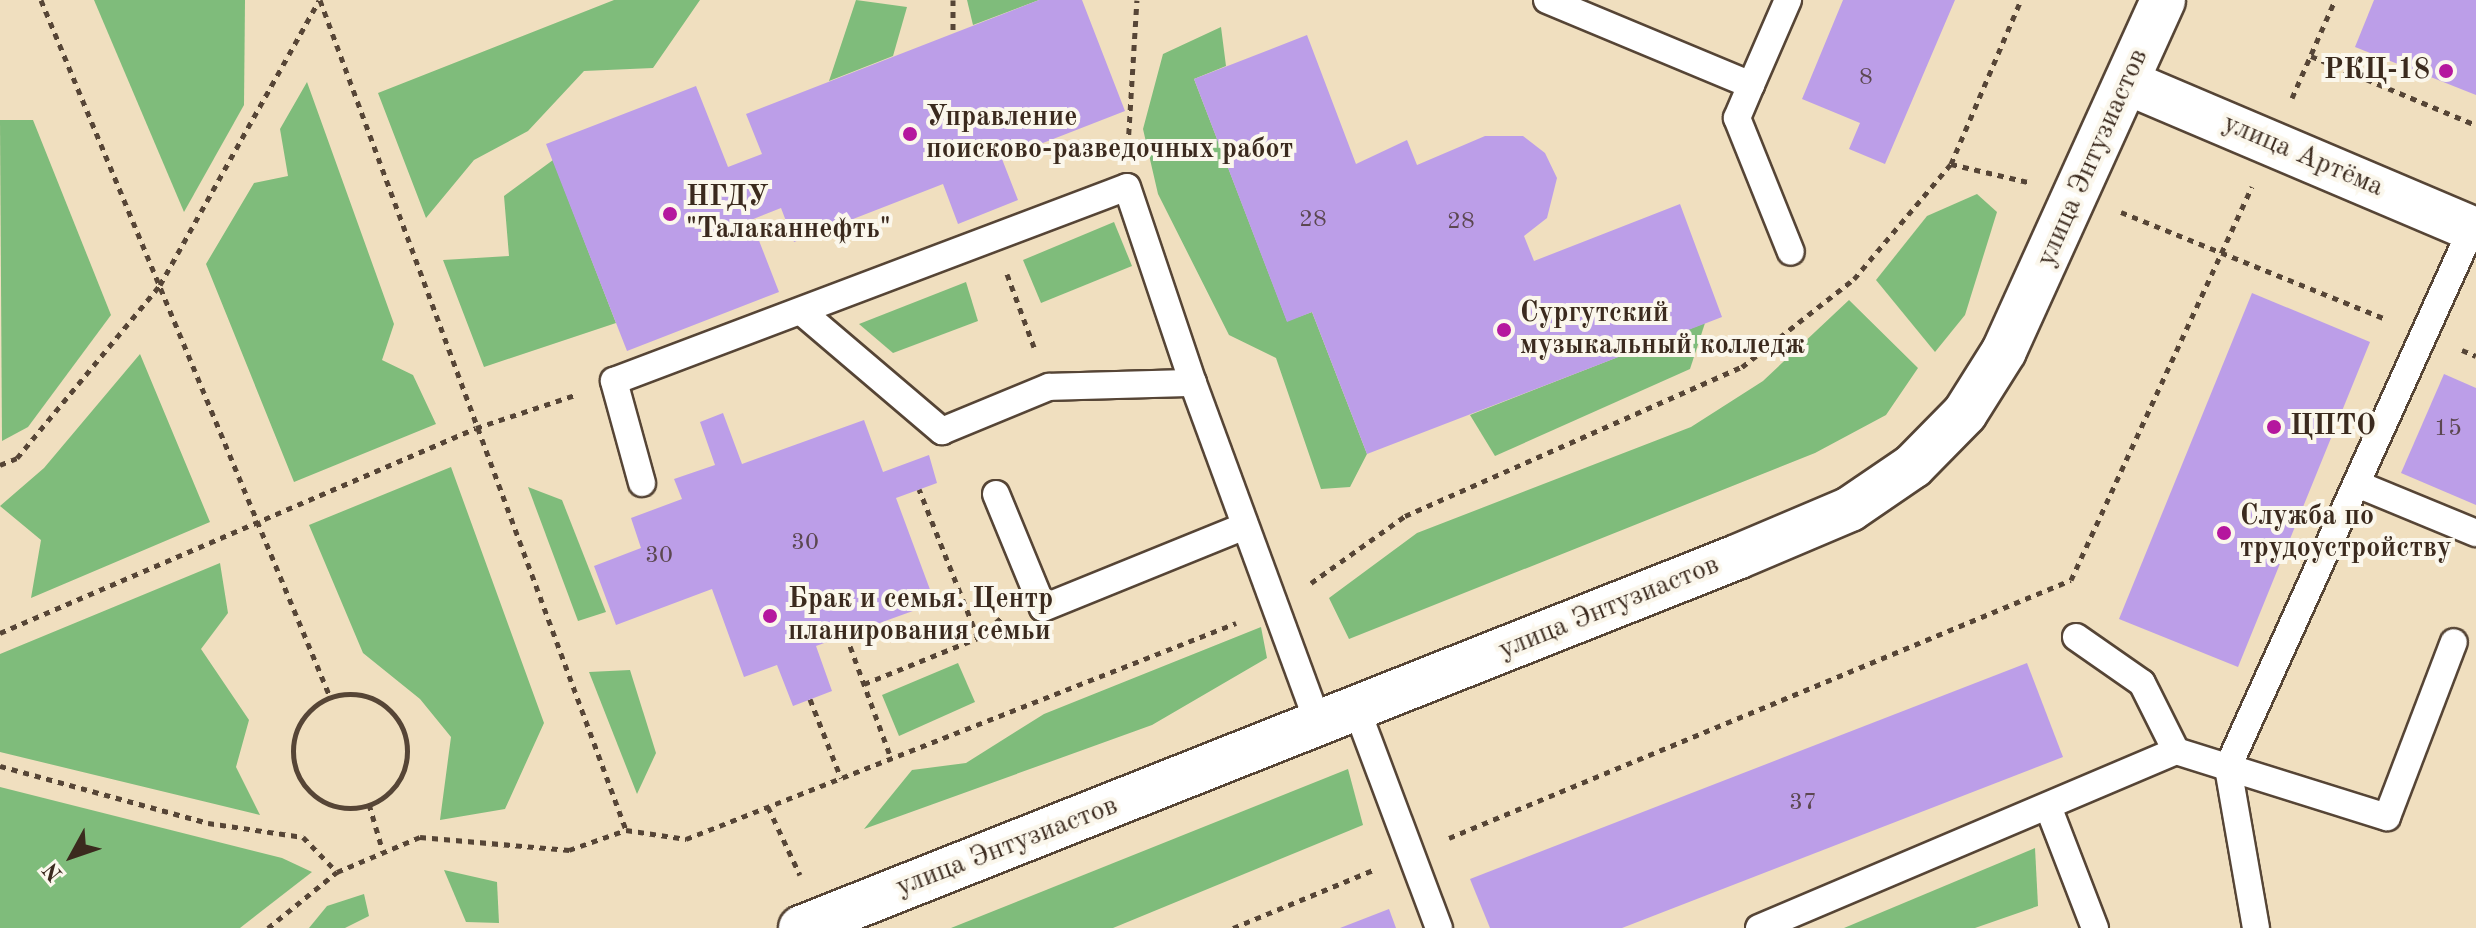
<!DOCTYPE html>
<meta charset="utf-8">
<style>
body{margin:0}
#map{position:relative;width:2476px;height:928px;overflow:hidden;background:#f0dfbf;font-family:"Old Standard TT",serif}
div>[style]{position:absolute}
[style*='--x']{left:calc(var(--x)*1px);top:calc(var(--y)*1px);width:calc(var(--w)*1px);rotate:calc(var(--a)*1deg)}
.forest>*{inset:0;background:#7fbc7b}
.building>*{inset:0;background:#bc9ee8}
.path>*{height:5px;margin-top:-2.5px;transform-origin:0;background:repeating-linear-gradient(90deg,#564536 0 6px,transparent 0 12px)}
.path>.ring{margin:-2.5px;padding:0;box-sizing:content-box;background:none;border:5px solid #564536;border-radius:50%}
.roads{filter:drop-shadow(2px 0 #564536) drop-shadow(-2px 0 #564536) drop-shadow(0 2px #564536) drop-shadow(0 -2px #564536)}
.service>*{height:26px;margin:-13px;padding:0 13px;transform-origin:13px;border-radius:13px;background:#fff}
.tertiary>*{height:44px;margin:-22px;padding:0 22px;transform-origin:22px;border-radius:22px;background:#fff}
.secondary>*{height:44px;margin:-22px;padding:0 22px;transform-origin:22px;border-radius:22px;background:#fff}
.dots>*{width:22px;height:22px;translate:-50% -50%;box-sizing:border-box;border:4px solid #fbf7ec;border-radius:50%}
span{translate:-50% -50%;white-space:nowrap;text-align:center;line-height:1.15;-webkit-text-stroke:8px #fbf7ec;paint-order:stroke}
.number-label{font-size:24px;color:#5b4750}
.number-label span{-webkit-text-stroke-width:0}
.poi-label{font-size:28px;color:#3b2a1e;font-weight:700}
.right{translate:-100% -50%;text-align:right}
.left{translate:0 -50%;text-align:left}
.street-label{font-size:28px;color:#3b2a1e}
.north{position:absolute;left:32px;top:816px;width:80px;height:80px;-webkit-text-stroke:6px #fbf7ec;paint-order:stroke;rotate:230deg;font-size:22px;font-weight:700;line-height:32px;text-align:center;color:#3b2a1e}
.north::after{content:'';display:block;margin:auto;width:28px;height:36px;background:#3b2a1e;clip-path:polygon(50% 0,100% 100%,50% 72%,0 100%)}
</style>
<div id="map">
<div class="forest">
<i style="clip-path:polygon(94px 0,245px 0,244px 105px,184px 212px)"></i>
<i style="clip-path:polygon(614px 0,700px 0,653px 68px,584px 71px,528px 131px,474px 160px,426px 218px,378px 93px)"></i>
<i style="clip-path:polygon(856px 0,907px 7px,893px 56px,829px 81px)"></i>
<i style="clip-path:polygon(967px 0,1039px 0,973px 25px)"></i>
<i style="clip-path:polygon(1221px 27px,1226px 66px,1194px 79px,1287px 321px,1312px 312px,1367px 454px,1350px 487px,1321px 489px,1276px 358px,1229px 335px,1158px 194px,1143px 129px,1163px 54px)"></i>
<i style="clip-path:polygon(307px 82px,394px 324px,382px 360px,413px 375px,436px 424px,294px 482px,206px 264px,254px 183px,288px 176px,280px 129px)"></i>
<i style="clip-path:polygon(0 120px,33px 120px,111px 315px,28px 427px,2px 441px)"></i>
<i style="clip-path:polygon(553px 160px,616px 323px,484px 367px,443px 260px,509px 256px,504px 196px)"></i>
<i style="clip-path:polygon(1977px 194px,1997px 212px,1965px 315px,1935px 352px,1876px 280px,1927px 216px)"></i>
<i style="clip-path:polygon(1114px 222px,1132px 266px,1041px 303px,1023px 260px)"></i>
<i style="clip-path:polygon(966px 282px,978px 321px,893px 353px,859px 324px)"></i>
<i style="clip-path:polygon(1849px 300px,1918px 368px,1886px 415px,1815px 453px,1349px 639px,1329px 598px,1417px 533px,1691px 427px,1763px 381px)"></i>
<i style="clip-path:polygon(1705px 323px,1690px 369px,1495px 456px,1470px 415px)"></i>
<i style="clip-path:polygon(140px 354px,210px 522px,31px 598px,41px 540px,0 506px,44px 468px)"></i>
<i style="clip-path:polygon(451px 467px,544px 723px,505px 809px,440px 820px,451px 737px,420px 699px,363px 653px,309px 525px)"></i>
<i style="clip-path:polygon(528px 487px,562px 500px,606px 612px,578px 621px)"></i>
<i style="clip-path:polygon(220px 563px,228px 613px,201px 649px,249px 720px,236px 767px,260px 815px,0 752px,0 654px)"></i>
<i style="clip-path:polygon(1261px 627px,1267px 658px,1152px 725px,864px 829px,912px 770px,966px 763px,1044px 714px)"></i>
<i style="clip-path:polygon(958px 663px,975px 702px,899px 736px,882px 695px)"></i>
<i style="clip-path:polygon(630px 670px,656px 753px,637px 794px,589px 672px)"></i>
<i style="clip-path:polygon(1348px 769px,1363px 825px,1113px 928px,951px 928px)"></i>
<i style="clip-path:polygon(0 787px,282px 858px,312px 872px,240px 928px,0 928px)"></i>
<i style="clip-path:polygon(2035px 848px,2038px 906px,1975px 928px,1844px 928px)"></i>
<i style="clip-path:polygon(444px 870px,497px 882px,499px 923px,466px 922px)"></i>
<i style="clip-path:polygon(364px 894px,369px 916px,345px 928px,309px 928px,327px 906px)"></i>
</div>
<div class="building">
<i style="clip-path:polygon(1039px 0,1082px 0,1125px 111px,1002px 159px,1018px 200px,958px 224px,943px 184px,794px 242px,781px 208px,751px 220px,779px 292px,627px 351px,546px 144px,696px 86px,728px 167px,762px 154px,746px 114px)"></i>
<i style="clip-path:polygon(1843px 0,1955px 0,1885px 164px,1849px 149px,1860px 123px,1802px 99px)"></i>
<i style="clip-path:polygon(2374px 0,2476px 0,2476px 95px,2355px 47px)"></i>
<i style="clip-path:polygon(1307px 35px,1356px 164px,1407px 140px,1417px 165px,1485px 136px,1523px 136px,1545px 153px,1557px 178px,1547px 218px,1524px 236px,1534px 261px,1680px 204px,1722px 317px,1367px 454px,1312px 312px,1287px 322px,1194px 79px)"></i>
<i style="clip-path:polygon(2252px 293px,2370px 342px,2238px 667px,2119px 619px)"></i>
<i style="clip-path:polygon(2444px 374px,2476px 388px,2476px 505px,2401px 473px)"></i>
<i style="clip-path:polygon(723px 413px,742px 464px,864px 420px,883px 472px,929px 455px,937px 483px,896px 498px,935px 603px,816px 646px,832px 691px,793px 706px,777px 665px,744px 677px,712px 589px,616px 625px,594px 566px,641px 548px,631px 518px,682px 499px,674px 479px,715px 465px,700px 422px)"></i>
<i style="clip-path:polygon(2027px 663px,2063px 757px,1622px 928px,1490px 928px,1470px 879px)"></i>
<i style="clip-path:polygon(1389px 909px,1396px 928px,1340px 928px)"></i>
</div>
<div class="path">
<i style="--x:41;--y:0;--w:757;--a:67.47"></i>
<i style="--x:320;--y:0;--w:885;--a:69.76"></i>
<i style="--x:953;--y:0;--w:33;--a:90"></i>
<i style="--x:2311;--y:56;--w:179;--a:22.7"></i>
<i style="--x:2292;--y:98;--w:107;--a:-66.3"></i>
<i style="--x:1128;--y:146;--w:146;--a:-86.5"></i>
<i style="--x:1951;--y:164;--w:79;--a:13.2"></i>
<i style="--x:2121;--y:212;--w:286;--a:22"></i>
<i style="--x:1007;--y:274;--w:78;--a:69.7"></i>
<i style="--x:2462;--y:350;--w:15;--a:23"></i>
<i style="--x:0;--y:465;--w:18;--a:-22"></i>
<i style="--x:17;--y:458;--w:224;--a:-50.4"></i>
<i style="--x:160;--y:285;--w:326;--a:-60.8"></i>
<i style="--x:1311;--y:583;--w:115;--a:-35.5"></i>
<i style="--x:1405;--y:516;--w:368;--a:-23.9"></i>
<i style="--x:1742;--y:367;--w:142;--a:-38.2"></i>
<i style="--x:1854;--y:279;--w:150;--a:-49.9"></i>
<i style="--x:1951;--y:164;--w:178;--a:-66.9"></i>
<i style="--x:0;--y:633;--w:518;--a:-23.3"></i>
<i style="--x:476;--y:428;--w:104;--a:-18.4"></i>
<i style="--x:846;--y:635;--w:131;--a:69.9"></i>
<i style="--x:978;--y:638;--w:32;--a:-41"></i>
<i style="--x:864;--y:684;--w:123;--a:-22"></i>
<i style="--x:978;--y:638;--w:160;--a:-111.6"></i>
<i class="ring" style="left:293px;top:694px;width:109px;height:109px"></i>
<i style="--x:810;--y:699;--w:85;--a:68.6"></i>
<i style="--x:0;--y:766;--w:216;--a:15.3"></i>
<i style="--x:208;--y:823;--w:96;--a:8.4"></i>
<i style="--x:303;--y:837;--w:49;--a:45.8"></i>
<i style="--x:369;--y:804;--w:50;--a:73.7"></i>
<i style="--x:768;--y:807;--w:75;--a:64.8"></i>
<i style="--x:1449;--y:838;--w:673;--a:-22.53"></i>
<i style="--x:2071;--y:580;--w:433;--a:-65.3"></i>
<i style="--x:268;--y:928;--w:89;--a:-39.1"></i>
<i style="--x:337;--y:872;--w:90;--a:-22.9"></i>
<i style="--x:420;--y:837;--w:150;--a:5"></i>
<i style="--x:569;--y:850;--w:60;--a:-19.3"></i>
<i style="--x:626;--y:830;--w:61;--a:8.5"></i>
<i style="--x:686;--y:839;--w:591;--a:-21.44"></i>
<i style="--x:1233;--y:928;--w:152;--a:-22.5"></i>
</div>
<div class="roads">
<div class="service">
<i style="--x:1547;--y:0;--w:221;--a:22.6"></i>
<i style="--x:1751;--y:85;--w:93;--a:-66.5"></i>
<i style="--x:1751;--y:85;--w:36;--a:113"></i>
<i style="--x:1737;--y:118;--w:144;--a:68.1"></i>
<i style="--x:802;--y:312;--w:184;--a:40.4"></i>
<i style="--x:942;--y:431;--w:116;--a:-22.4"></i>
<i style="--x:1049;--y:387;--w:144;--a:-1.6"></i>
<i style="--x:1193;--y:383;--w:364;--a:69.8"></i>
<i style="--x:642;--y:483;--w:106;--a:-105.4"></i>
<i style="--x:614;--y:381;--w:548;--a:-20.71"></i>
<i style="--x:1127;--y:187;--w:207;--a:71.4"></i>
<i style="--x:2357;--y:484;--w:129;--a:22.4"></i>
<i style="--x:996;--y:494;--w:123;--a:67.6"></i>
<i style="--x:1043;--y:608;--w:218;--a:-22.1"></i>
<i style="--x:2076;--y:637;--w:80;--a:34.9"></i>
<i style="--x:2142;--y:683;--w:76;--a:63.4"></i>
<i style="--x:1357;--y:710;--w:233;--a:69.4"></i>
<i style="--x:2049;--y:809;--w:128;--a:68.9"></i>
<i style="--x:1759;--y:928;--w:453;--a:-23"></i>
<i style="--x:2176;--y:751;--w:221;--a:17.4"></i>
<i style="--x:2387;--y:817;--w:187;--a:-69.1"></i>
<i style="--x:2256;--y:928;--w:163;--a:-99.9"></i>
<i style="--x:2228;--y:767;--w:592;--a:-65.64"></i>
</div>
<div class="tertiary">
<i style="--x:2129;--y:83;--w:377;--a:23"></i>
</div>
<div class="secondary">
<i style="--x:801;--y:928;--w:1007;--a:-21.62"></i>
<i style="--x:1737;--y:557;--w:123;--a:-23"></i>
<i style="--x:1850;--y:509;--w:76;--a:-34.3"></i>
<i style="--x:1913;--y:466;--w:74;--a:-45.5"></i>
<i style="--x:1965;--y:413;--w:73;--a:-57.8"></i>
<i style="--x:2004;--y:351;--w:385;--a:-65.6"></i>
</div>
</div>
<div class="dots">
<i style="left:2446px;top:71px;background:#b5179e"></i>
<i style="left:910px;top:134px;background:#b5179e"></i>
<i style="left:670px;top:214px;background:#b5179e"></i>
<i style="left:1504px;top:330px;background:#b5179e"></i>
<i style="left:2274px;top:427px;background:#b5179e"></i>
<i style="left:2224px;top:533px;background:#b5179e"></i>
<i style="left:770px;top:616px;background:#b5179e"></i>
</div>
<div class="number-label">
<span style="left:1866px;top:79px">8</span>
<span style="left:1313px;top:221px">28</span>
<span style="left:1461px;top:223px">28</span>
<span style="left:2448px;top:430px">15</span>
<span style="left:805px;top:544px">30</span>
<span style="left:659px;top:557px">30</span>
<span style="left:1803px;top:804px">37</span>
</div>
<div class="poi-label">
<span class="right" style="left:2430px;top:71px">РКЦ-18</span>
<span class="left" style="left:926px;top:134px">Управление<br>поисково-разведочных работ</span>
<span class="left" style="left:686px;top:214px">НГДУ<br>"Талаканнефть"</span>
<span class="left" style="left:1520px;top:330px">Сургутский<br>музыкальный колледж</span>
<span class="left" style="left:2290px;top:427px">ЦПТО</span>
<span class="left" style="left:2240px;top:533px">Служба по<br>трудоустройству</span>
<span class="left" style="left:788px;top:616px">Брак и семья. Центр<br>планирования семьи</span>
</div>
<div class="street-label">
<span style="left:2303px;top:156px;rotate:23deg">улица Артёма</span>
<span style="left:2093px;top:158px;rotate:-66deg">улица Энтузиастов</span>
<span style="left:1609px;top:608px;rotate:-22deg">улица Энтузиастов</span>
<span style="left:1007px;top:847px;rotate:-21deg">улица Энтузиастов</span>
</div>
<div class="north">N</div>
</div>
